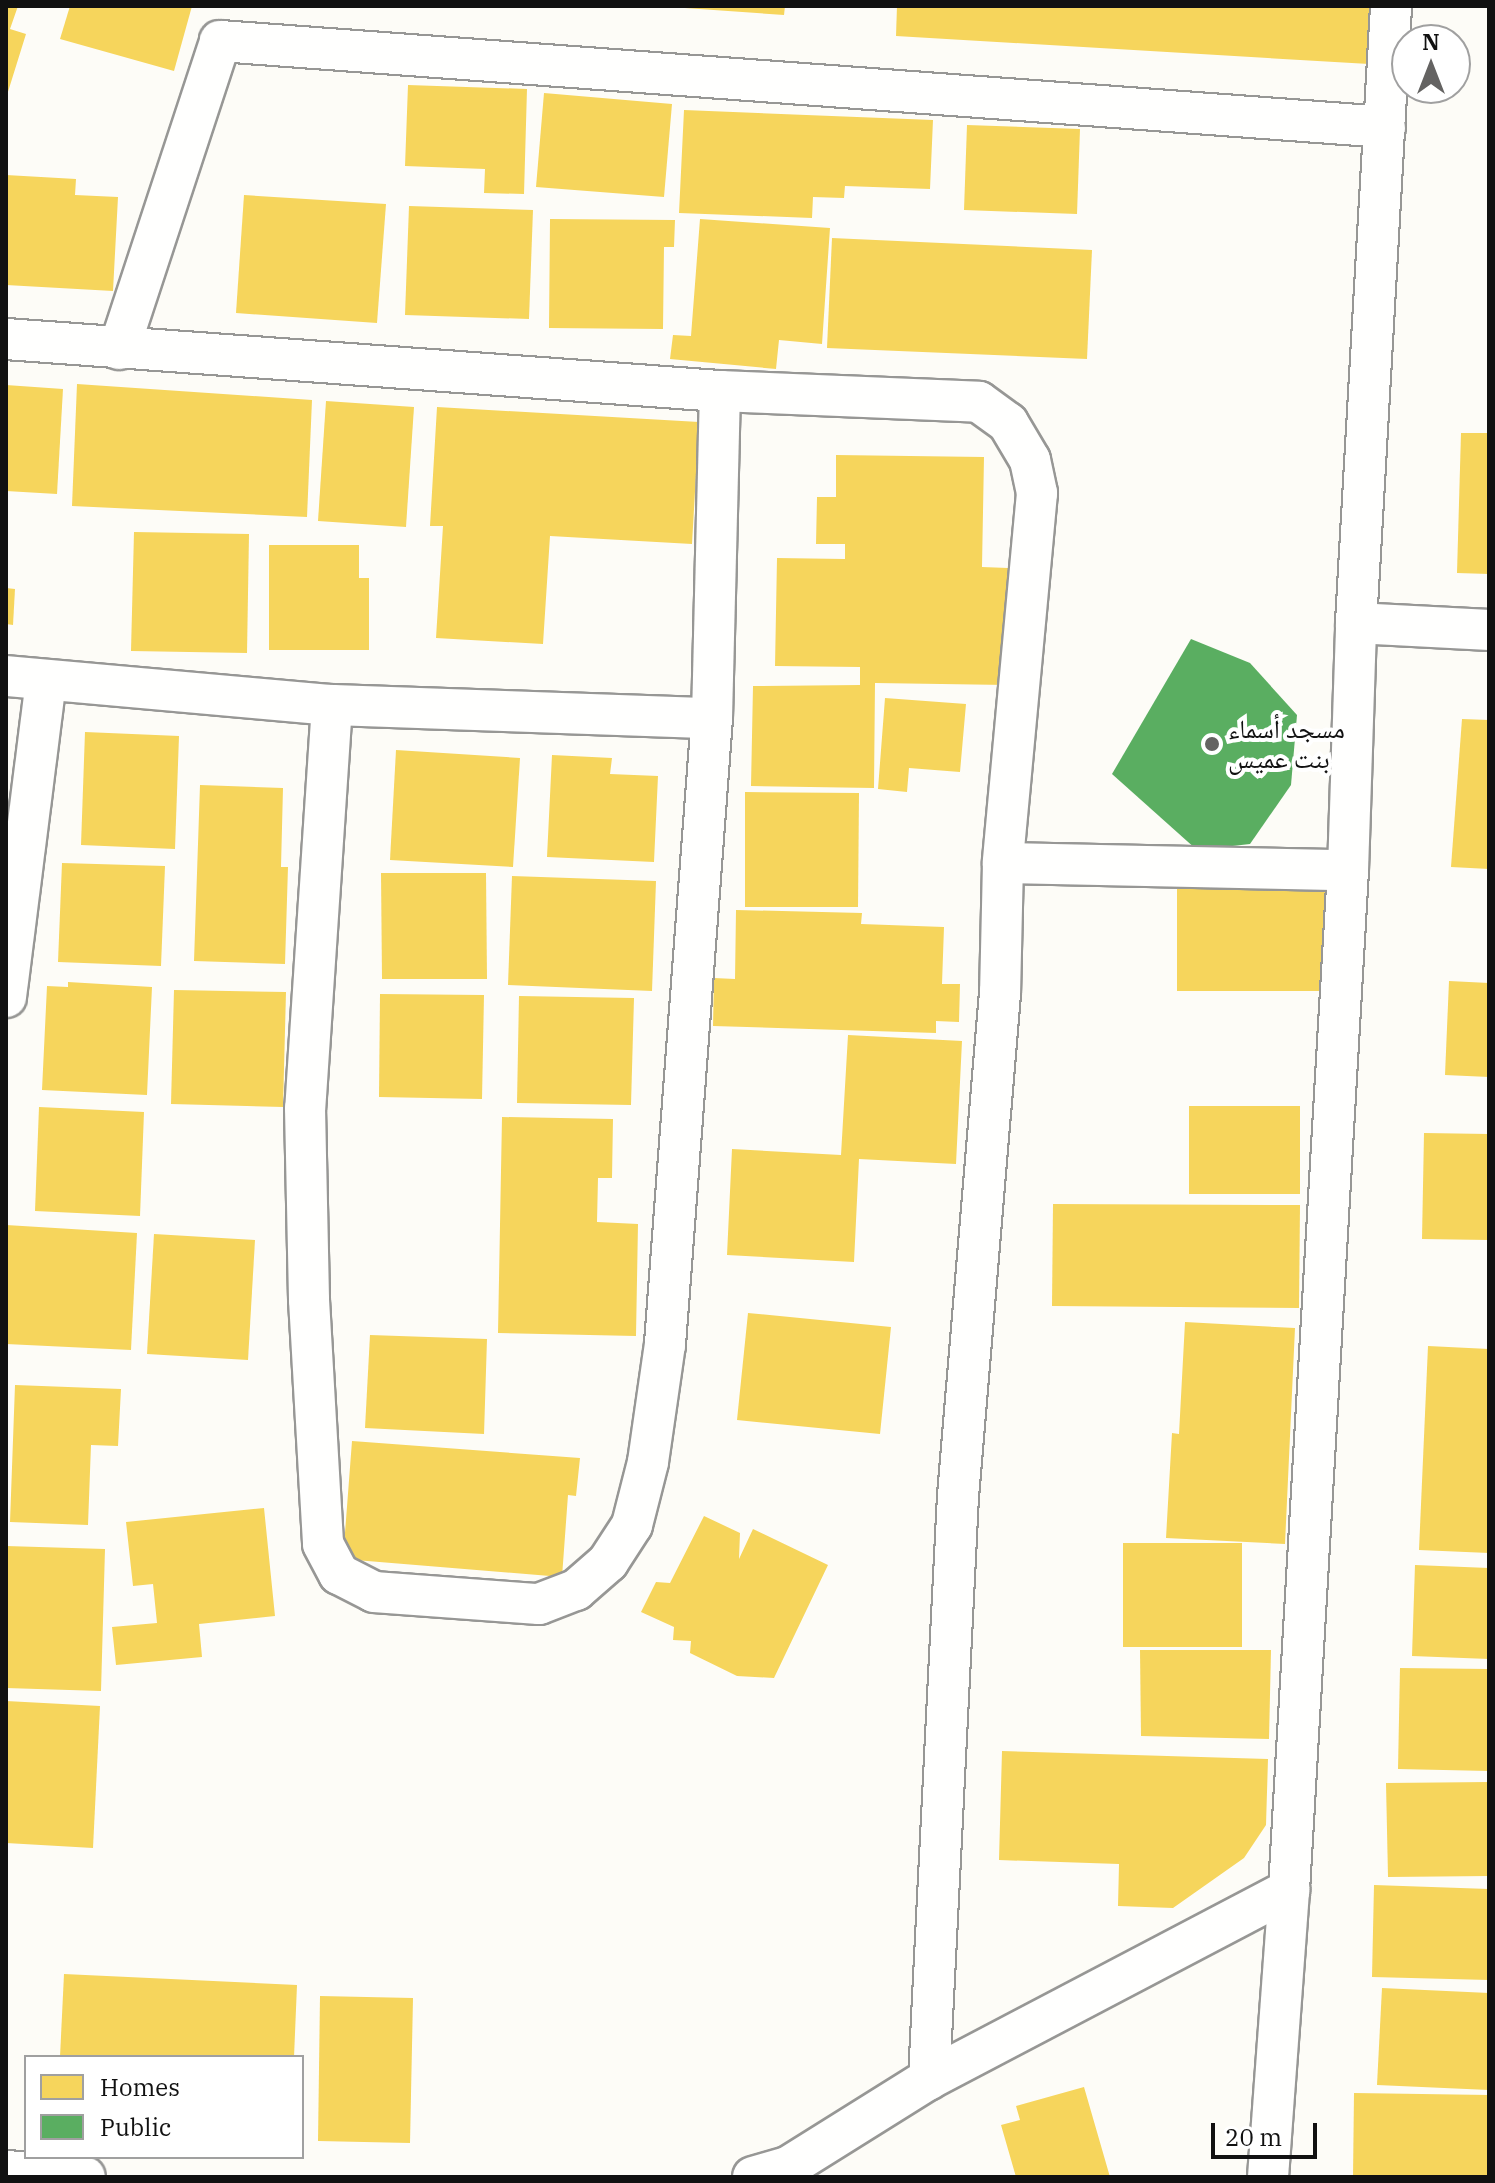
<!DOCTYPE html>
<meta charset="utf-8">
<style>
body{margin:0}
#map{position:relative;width:1495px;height:2183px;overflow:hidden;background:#fdfcf7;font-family:"IBM Plex Serif","Noto Naskh Arabic",serif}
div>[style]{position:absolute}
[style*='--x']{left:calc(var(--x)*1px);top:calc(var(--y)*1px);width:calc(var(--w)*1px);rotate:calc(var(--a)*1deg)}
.homes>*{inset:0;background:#f6d55c}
.public>*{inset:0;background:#5aae61}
.roads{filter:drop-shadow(2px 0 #979795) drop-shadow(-2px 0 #979795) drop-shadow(0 2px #979795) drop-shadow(0 -2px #979795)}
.minor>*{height:40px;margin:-20px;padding:0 20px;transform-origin:20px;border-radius:20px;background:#fffffe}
.dots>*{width:22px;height:22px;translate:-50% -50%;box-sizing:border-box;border:4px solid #fff;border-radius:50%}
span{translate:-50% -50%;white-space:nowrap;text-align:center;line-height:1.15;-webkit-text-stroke:8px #fff;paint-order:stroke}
.poi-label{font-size:26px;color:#111}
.left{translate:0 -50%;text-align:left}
.frame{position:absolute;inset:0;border:8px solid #111;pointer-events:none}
.legend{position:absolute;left:24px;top:2055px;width:280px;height:104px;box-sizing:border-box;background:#fff;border:2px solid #a0a0a0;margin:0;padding:10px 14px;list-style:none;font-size:24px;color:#111}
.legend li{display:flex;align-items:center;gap:16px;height:40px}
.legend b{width:40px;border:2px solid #a0a0a0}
.north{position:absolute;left:1391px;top:24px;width:80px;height:80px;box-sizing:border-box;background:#fff;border:2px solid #a0a0a0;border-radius:50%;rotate:0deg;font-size:22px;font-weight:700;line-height:32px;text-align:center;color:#111}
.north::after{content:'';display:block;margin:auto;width:28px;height:36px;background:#646362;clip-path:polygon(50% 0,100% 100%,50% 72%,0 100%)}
.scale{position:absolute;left:1211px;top:2123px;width:106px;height:36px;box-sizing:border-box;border:4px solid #111;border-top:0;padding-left:10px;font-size:24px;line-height:28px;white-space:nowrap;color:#111;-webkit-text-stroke:6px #fff;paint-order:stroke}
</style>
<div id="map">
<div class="homes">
<i style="clip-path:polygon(6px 6px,18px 6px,10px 29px,26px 34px,7px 95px)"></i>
<i style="clip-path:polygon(70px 6px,192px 6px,174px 71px,60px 39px)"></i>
<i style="clip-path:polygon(656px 6px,785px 6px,784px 15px)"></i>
<i style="clip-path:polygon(897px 6px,1381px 6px,1369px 64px,896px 36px)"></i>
<i style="clip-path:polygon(408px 85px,527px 89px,524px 194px,484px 193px,485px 169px,405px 166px)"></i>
<i style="clip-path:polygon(544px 93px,672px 104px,664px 197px,536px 187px)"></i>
<i style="clip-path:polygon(684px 110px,933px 120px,930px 189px,845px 186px,844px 198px,813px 197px,812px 218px,679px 213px)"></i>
<i style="clip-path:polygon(967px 125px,1080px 129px,1077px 214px,964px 210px)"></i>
<i style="clip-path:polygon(6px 175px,76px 179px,75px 195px,118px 197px,113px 291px,6px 285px)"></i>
<i style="clip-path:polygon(244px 195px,386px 204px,377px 323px,236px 313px)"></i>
<i style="clip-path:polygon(409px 206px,533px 210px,529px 319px,405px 315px)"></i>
<i style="clip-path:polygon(550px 219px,675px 220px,674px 247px,664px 247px,663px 329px,549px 328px)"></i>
<i style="clip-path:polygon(700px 219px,830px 228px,822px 344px,779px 340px,776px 369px,670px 359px,673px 335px,691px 336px)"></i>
<i style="clip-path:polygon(832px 238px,1092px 250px,1087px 359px,827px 348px)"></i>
<i style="clip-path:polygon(77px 384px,312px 400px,307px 517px,72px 506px)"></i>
<i style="clip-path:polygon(6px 385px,63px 389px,57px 494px,6px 491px)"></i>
<i style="clip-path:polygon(326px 401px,414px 407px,406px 527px,318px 521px)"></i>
<i style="clip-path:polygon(437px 407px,699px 422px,692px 544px,550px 536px,543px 644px,436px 638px,443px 526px,430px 526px)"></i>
<i style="clip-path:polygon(1461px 433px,1489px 433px,1489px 574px,1457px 573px)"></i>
<i style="clip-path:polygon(836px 455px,984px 457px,982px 567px,1008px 568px,1007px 685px,875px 683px,874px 788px,751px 786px,753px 686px,860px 685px,860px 667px,775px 666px,777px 558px,845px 559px,845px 544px,816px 544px,817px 497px,836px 497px)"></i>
<i style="clip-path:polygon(134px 532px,249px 534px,247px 653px,131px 651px)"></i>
<i style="clip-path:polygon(269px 545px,359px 545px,359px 578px,369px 578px,369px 650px,269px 650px)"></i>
<i style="clip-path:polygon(6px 588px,15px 589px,13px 625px,6px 624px)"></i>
<i style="clip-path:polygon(885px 698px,966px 704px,960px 772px,909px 768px,907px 792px,878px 789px)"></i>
<i style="clip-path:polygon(1462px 719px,1489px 720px,1489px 869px,1451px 867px)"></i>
<i style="clip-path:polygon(85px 732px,179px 736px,175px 849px,81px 845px)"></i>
<i style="clip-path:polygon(396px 750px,520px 758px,513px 867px,390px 860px)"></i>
<i style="clip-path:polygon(552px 755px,612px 758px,610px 774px,658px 776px,654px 862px,547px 857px)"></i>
<i style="clip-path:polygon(200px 785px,283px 788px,281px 867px,288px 867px,285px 964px,194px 961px)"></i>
<i style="clip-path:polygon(745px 792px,859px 793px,858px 907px,745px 907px)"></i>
<i style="clip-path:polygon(62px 863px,165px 866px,161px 966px,58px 962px)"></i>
<i style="clip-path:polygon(381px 873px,486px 873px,487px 979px,382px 979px)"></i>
<i style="clip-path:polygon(512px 876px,656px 881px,652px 991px,508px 985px)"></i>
<i style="clip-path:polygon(1177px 886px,1330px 886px,1330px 991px,1177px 991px)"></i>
<i style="clip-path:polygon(736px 910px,862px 913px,861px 924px,944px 927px,942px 984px,960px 984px,959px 1022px,936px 1021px,936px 1033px,713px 1026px,714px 978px,735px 979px)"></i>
<i style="clip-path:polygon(1449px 981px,1489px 983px,1489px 1077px,1445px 1075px)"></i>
<i style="clip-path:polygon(68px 982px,152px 987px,147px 1095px,42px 1090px,47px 986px,68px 987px)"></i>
<i style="clip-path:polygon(174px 990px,286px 992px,283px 1107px,171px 1104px)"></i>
<i style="clip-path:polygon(380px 994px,484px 995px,482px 1099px,379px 1097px)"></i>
<i style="clip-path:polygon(519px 996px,634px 998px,631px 1105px,517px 1103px)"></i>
<i style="clip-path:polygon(848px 1035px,962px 1041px,956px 1164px,859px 1159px,854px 1262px,727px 1255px,732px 1149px,841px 1155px)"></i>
<i style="clip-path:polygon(1189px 1106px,1300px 1106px,1300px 1194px,1189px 1194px)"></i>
<i style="clip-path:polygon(39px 1107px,144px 1112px,140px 1216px,35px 1211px)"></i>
<i style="clip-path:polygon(502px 1117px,613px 1119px,612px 1178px,598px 1178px,597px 1222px,638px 1224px,636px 1336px,498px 1333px)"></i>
<i style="clip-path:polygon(1424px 1133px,1489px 1134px,1489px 1240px,1422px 1239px)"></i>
<i style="clip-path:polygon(1053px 1204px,1300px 1205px,1299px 1308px,1052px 1306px)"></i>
<i style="clip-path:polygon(6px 1225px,137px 1233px,131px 1350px,6px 1344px)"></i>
<i style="clip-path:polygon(154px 1234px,255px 1240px,248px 1360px,147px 1354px)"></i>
<i style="clip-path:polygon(748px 1313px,891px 1327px,880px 1434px,737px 1420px)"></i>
<i style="clip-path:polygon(1185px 1322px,1295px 1328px,1285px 1544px,1166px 1538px,1172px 1433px,1179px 1434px)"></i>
<i style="clip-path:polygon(370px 1335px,487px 1339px,484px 1434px,365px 1428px)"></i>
<i style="clip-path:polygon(1428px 1346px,1489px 1349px,1489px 1553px,1419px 1550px)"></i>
<i style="clip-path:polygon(15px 1385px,121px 1389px,118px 1446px,91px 1445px,88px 1525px,10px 1522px)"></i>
<i style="clip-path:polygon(352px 1441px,580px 1458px,576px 1496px,568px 1495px,562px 1577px,343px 1559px)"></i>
<i style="clip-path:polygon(264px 1508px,275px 1616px,199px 1624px,202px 1657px,116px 1665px,112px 1627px,157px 1623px,153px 1584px,133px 1586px,126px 1522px)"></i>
<i style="clip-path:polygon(704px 1516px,740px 1533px,739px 1559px,753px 1529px,828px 1565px,774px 1678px,737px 1676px,690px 1653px,691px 1641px,673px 1640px,674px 1627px,641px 1612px,656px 1582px,670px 1583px)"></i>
<i style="clip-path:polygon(1123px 1543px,1242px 1543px,1242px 1647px,1123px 1647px)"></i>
<i style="clip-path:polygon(6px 1546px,105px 1549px,101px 1691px,6px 1688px)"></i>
<i style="clip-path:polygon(1415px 1565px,1489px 1568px,1489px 1659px,1412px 1656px)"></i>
<i style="clip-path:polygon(1140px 1650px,1271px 1650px,1269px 1739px,1141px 1736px)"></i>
<i style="clip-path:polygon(1400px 1668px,1489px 1669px,1489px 1771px,1398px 1769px)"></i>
<i style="clip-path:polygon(6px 1701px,100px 1706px,93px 1848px,6px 1843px)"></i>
<i style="clip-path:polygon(1002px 1751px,1268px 1759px,1266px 1825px,1244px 1858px,1173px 1908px,1118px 1906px,1119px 1864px,999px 1860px)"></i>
<i style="clip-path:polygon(1489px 1782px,1489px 1876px,1388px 1877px,1386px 1783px)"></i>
<i style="clip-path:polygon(1374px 1885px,1489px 1889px,1489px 1980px,1372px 1977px)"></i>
<i style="clip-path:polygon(64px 1974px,297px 1985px,294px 2057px,60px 2057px)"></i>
<i style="clip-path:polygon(1382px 1988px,1489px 1993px,1489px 2090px,1377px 2085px)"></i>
<i style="clip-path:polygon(320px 1996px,413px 1998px,410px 2143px,318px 2141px)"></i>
<i style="clip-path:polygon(1084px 2087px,1110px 2177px,1016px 2177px,1001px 2125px,1020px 2120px,1016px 2106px)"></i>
<i style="clip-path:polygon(1354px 2093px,1489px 2095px,1489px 2177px,1353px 2177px)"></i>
</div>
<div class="public">
<i style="clip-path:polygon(1191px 639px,1250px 663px,1297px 715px,1291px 785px,1250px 844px,1197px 850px,1112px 774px)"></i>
</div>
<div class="roads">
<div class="minor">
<i style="--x:6;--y:339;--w:716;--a:4.17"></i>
<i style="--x:720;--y:391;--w:259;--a:2.4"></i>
<i style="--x:979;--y:402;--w:36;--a:36"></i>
<i style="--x:1008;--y:423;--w:43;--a:59.3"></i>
<i style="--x:1030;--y:460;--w:34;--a:78"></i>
<i style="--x:1037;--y:493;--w:372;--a:95.3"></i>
<i style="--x:1003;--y:863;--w:130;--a:91.3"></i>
<i style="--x:1000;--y:993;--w:505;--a:94.77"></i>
<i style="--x:958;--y:1496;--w:584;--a:92.85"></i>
<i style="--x:119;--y:349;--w:324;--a:-71.8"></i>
<i style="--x:220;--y:41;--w:1168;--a:4.22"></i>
<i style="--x:1356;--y:623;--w:133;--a:3"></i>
<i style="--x:6;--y:676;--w:327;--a:5.1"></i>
<i style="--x:332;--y:705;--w:380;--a:2"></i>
<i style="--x:332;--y:705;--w:404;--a:93.8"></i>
<i style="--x:305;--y:1108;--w:192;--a:88.8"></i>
<i style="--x:309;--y:1300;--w:244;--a:86.7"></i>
<i style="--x:323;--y:1544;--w:34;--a:62"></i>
<i style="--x:339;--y:1574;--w:39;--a:27"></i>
<i style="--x:374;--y:1592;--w:165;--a:4.2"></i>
<i style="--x:539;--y:1604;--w:40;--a:-21"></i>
<i style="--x:576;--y:1590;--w:43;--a:-41.2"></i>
<i style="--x:608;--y:1562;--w:44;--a:-57"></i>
<i style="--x:632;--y:1525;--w:65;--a:-75.7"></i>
<i style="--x:648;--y:1462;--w:119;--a:-81.8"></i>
<i style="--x:665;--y:1344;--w:628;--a:-85.71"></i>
<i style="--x:712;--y:718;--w:327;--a:-88.6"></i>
<i style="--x:1003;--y:863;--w:345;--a:1.2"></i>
<i style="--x:6;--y:997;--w:319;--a:-82.8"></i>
<i style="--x:6;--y:2171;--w:79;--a:4.3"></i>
<i style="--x:753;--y:2177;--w:36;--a:-16"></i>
<i style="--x:788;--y:2167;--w:166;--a:-32"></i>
<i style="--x:929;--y:2079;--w:407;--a:-27.7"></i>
<i style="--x:1268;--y:2177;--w:288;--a:-85.8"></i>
<i style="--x:1289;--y:1890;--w:1022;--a:-86.69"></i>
<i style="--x:1348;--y:870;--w:247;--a:-88.1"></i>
<i style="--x:1356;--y:623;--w:618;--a:-86.75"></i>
</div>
</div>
<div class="dots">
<i style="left:1212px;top:744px;background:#646362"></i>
</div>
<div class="poi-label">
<span class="left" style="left:1228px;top:744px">مسجد أسماء<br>بنت عميس</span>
</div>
<div class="frame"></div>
<ul class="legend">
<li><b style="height:22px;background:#f6d55c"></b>Homes</li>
<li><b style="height:22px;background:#5aae61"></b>Public</li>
</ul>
<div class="north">N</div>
<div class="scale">20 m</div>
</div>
